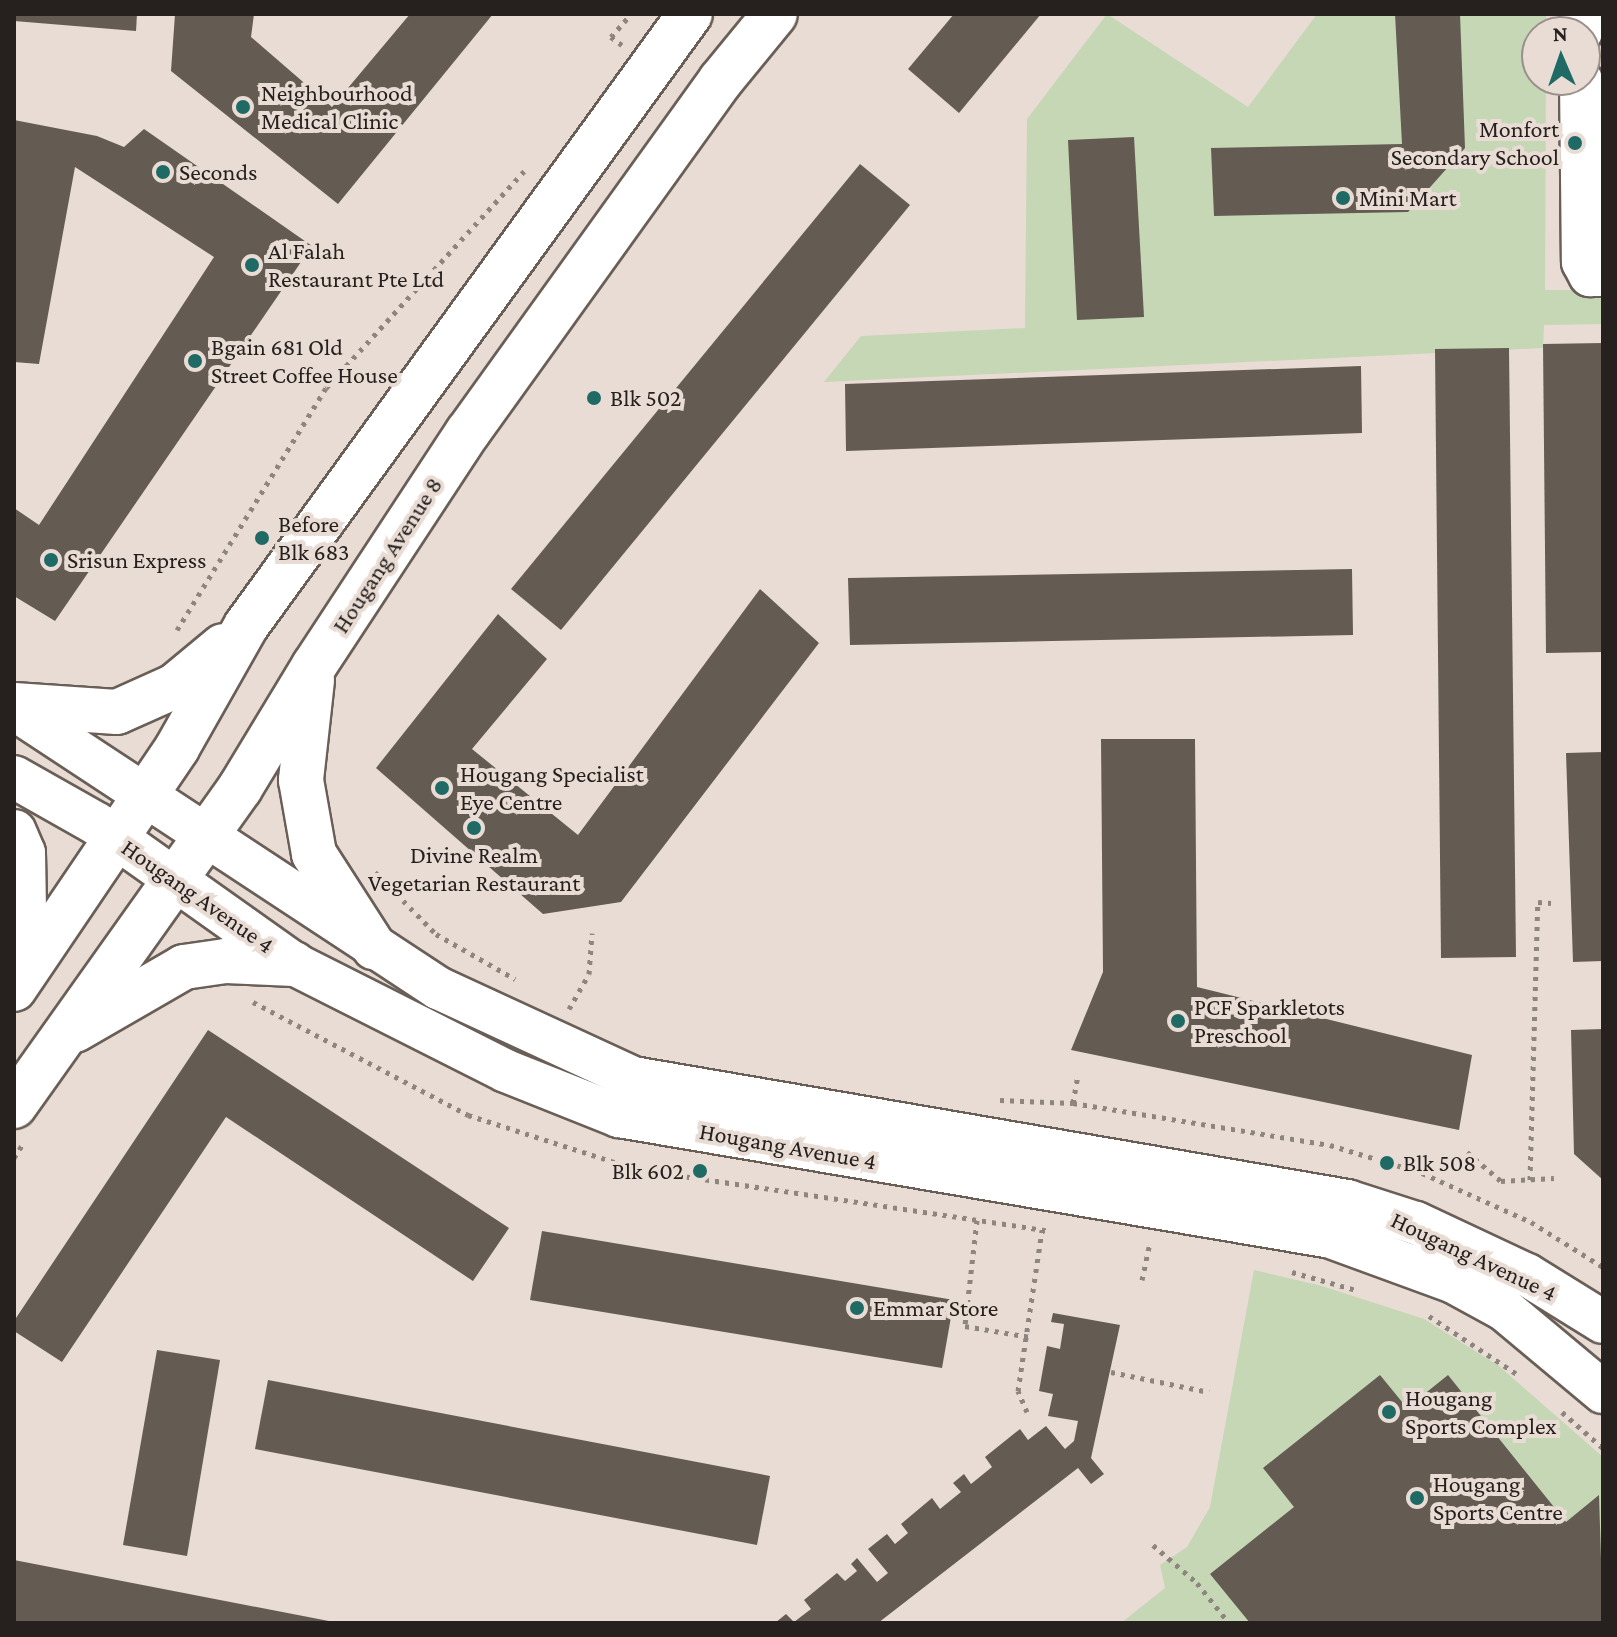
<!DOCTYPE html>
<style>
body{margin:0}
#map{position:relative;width:1617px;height:1637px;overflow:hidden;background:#e9dcd4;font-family:"Crimson Pro",serif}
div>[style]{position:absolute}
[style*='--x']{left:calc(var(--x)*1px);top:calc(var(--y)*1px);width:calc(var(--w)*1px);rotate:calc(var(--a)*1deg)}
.green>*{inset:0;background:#c5d7b4}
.building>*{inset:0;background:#645c52}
.path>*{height:5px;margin-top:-2.5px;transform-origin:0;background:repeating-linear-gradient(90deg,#8e857f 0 4px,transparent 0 10px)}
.roads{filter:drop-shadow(2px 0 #695f57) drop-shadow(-2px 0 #695f57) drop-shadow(0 2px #695f57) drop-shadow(0 -2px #695f57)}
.minor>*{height:42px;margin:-21px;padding:0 21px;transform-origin:21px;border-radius:21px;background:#fff}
.major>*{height:44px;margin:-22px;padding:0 22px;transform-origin:22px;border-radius:22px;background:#fff}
.dots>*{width:22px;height:22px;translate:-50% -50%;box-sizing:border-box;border:4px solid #e9dcd4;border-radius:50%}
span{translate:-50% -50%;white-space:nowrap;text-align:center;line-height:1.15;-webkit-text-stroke:8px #e9dcd4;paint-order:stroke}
.poi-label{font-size:24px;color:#26211e}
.left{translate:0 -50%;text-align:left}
.right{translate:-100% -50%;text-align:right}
.street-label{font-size:24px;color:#26211e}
.frame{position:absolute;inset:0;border:16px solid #26211e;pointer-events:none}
.north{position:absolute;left:1521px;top:16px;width:80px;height:80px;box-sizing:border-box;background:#e9dcd4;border:2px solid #9b918b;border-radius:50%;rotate:358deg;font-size:22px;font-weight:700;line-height:32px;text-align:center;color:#26211e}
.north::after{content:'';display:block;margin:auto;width:28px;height:36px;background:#1f6a65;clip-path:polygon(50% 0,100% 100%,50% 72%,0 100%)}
</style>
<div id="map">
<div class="green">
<i style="clip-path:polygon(1107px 14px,1248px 107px,1317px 14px,1546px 14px,1546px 32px,1537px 32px,1537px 80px,1546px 80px,1545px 290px,1603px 290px,1603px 324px,1544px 325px,1543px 348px,824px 382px,861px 336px,1025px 328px,1027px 119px)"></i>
<i style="clip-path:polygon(1254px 1270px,1322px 1286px,1424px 1319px,1499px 1366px,1603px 1457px,1603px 1623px,1121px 1623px,1165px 1588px,1160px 1565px,1187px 1547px,1210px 1507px)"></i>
</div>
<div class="building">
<i style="clip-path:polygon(14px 14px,137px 14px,136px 31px,14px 21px)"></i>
<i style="clip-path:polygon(175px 14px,254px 14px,251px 37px,332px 107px,410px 14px,493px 14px,338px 204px,171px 71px)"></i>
<i style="clip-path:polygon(954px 14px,1041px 14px,959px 113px,908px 69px)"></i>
<i style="clip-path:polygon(1395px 14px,1460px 14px,1465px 148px,1408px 212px,1214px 216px,1211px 148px,1402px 144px)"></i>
<i style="clip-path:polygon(14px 120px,97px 136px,124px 147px,144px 129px,312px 246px,55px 621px,14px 596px,14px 508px,39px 525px,214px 257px,75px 167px,39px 364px,14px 362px)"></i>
<i style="clip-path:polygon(1134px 137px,1144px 317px,1077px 320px,1068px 140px)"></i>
<i style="clip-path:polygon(860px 164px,910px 205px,561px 630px,511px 589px)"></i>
<i style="clip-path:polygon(1603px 343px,1603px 652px,1546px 653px,1543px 344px)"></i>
<i style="clip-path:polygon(1509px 348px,1516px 957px,1441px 958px,1435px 349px)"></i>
<i style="clip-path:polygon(1361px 366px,1362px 433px,846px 451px,845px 384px)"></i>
<i style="clip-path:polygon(1352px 569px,1353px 635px,850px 645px,848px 578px)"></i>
<i style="clip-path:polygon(760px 589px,819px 643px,621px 902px,543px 914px,376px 768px,498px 614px,547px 659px,472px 749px,578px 835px)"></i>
<i style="clip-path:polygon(1101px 739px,1195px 739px,1197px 987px,1472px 1055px,1459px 1130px,1071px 1050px,1103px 972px)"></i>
<i style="clip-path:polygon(1603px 752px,1603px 961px,1573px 962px,1566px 753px)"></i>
<i style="clip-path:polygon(1603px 1029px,1603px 1180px,1574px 1154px,1571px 1030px)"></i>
<i style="clip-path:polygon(208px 1030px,509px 1228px,473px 1281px,226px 1117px,62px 1362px,14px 1331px,14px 1321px)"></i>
<i style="clip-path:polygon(542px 1231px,954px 1300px,942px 1368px,530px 1300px)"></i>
<i style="clip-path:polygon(1053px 1313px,1120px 1325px,1091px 1458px,1104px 1474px,1091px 1484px,1078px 1468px,878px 1623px,775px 1623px,786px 1614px,794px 1622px,811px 1609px,804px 1600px,837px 1573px,845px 1581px,857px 1571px,851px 1564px,857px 1558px,877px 1582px,888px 1573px,868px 1549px,887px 1534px,895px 1544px,908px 1533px,901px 1524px,932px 1498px,940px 1509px,961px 1492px,953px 1483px,964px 1474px,971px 1484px,992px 1467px,985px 1457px,1020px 1429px,1028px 1440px,1046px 1426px,1065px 1449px,1074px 1441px,1078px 1421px,1048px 1416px,1053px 1394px,1039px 1391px,1047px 1346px,1060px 1349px,1064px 1324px,1051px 1322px)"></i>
<i style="clip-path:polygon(157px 1350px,220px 1360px,187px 1556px,123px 1545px)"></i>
<i style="clip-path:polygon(1380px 1375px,1407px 1408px,1448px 1375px,1566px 1522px,1599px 1495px,1603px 1623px,1250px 1623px,1210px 1574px,1294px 1507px,1263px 1468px)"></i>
<i style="clip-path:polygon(268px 1380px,770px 1476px,757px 1545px,255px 1449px)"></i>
<i style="clip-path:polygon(14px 1560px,334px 1622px,334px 1623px,14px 1623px)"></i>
</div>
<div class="path">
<i style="--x:622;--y:45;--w:14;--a:-144"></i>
<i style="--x:611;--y:37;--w:30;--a:-49"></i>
<i style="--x:177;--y:630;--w:284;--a:-58.4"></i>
<i style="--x:326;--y:388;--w:298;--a:-47.6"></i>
<i style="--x:375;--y:872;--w:87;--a:45.5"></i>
<i style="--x:436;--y:934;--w:91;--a:29.7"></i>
<i style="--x:253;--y:1002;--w:243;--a:27.7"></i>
<i style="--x:468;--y:1115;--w:176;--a:17.8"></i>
<i style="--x:636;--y:1169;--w:419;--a:8.5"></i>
<i style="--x:569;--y:1009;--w:40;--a:-60.3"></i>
<i style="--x:589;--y:974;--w:41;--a:-85.8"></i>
<i style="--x:1000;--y:1100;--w:73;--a:2.4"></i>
<i style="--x:1073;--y:1103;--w:260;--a:9.3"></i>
<i style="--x:1330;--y:1145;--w:96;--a:16.9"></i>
<i style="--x:1422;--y:1173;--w:120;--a:24.2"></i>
<i style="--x:1531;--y:1222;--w:85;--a:32"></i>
<i style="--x:1073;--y:1103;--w:27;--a:-80"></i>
<i style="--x:1467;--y:1152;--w:45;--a:40.5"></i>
<i style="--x:1501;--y:1181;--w:53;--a:-3.2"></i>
<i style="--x:14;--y:1158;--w:19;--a:-58"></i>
<i style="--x:1530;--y:1180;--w:278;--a:-88.4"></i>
<i style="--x:1538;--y:902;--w:13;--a:4"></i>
<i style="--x:977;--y:1220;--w:107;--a:96.5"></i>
<i style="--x:965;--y:1326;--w:66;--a:9.6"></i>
<i style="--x:1292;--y:1272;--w:66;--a:15.7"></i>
<i style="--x:1142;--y:1280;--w:35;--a:-78"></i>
<i style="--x:1429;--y:1316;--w:105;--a:33.4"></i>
<i style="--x:1111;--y:1372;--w:100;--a:11.5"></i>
<i style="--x:1027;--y:1412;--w:23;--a:-113"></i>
<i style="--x:1018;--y:1391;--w:163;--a:-81.5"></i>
<i style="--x:1562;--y:1412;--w:55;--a:41.3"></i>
<i style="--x:1153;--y:1545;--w:58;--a:40.8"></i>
<i style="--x:1197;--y:1583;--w:51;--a:51.3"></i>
</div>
<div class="roads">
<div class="minor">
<i style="--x:1581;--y:14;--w:18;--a:90"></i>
<i style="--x:1581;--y:80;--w:182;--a:89.4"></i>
<i style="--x:1583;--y:262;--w:15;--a:62"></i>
<i style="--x:1590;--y:275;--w:13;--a:0"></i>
<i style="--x:14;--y:709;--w:508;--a:33.35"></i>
<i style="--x:438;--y:988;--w:215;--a:24.8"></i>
<i style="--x:633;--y:1078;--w:725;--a:9.77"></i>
<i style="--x:1347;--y:1201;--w:72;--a:17.7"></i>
<i style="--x:1416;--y:1223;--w:123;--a:25.1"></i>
<i style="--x:1527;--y:1275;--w:89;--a:31.7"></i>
<i style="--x:14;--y:777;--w:95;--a:29.5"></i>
<i style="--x:97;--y:824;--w:242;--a:35.4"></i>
<i style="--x:294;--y:964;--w:237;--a:26.8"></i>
<i style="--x:506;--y:1071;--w:122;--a:21.7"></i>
<i style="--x:619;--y:1116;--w:722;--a:9.64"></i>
<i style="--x:1331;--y:1237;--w:131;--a:20.1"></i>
<i style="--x:1454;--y:1282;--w:58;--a:28.8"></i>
<i style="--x:1505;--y:1310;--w:128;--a:39.9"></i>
</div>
<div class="major">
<i style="--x:312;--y:680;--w:101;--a:96.3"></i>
<i style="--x:301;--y:780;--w:75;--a:80"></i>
<i style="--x:314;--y:854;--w:111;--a:57.2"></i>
<i style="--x:14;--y:705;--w:103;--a:3.9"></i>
<i style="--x:117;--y:712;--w:64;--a:-24.1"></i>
<i style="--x:175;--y:686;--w:62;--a:-39.8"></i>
<i style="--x:14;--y:832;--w:23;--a:67"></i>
<i style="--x:23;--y:853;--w:60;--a:89"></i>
<i style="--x:24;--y:913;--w:53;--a:100.9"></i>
<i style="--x:14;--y:989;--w:291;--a:-55.9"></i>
<i style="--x:177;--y:748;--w:140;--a:-60.5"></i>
<i style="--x:246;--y:626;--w:756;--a:-54.04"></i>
<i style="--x:75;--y:1030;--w:126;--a:-30"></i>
<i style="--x:184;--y:967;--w:42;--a:-8.1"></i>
<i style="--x:226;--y:961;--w:68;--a:2.5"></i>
<i style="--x:14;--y:1106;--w:390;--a:-54.6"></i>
<i style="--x:240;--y:788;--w:143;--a:-58.8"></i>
<i style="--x:314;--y:666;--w:280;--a:-56.7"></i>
<i style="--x:468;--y:432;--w:433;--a:-54.3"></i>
<i style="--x:721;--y:80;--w:85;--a:-50.7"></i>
</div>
</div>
<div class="dots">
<i style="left:243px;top:107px;background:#1f6a65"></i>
<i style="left:1575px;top:143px;background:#1f6a65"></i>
<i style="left:163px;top:172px;background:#1f6a65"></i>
<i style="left:1343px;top:198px;background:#1f6a65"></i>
<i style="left:252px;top:265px;background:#1f6a65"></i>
<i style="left:195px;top:361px;background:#1f6a65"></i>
<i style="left:594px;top:398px;background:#1f6a65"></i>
<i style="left:262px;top:538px;background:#1f6a65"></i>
<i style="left:51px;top:560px;background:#1f6a65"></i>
<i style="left:442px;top:788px;background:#1f6a65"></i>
<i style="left:474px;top:828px;background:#1f6a65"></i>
<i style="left:1178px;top:1021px;background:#1f6a65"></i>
<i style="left:1387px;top:1163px;background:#1f6a65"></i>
<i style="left:700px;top:1171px;background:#1f6a65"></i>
<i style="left:857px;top:1308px;background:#1f6a65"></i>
<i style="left:1389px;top:1412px;background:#1f6a65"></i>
<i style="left:1417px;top:1498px;background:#1f6a65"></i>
</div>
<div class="poi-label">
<span class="left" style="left:261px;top:107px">Neighbourhood<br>Medical Clinic</span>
<span class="right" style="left:1559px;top:143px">Monfort<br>Secondary School</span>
<span class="left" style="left:179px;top:172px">Seconds</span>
<span class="left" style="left:1359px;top:198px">Mini Mart</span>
<span class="left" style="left:268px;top:265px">Al Falah<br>Restaurant Pte Ltd</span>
<span class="left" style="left:211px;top:361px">Bgain 681 Old<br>Street Coffee House</span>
<span class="left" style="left:610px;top:398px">Blk 502</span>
<span class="left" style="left:278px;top:538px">Before<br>Blk 683</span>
<span class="left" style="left:67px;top:560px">Srisun Express</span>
<span class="left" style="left:460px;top:788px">Hougang Specialist<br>Eye Centre</span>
<span style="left:474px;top:869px">Divine Realm<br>Vegetarian Restaurant</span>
<span class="left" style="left:1194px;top:1021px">PCF Sparkletots<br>Preschool</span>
<span class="left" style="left:1403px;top:1163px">Blk 508</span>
<span class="right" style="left:684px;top:1171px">Blk 602</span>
<span class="left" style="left:873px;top:1308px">Emmar Store</span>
<span class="left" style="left:1405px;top:1412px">Hougang<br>Sports Complex</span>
<span class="left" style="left:1433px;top:1498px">Hougang<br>Sports Centre</span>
</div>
<div class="street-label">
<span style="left:387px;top:555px;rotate:-57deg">Hougang Avenue 8</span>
<span style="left:198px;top:896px;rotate:35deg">Hougang Avenue 4</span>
<span style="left:788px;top:1146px;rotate:10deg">Hougang Avenue 4</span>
<span style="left:1474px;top:1256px;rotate:25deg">Hougang Avenue 4</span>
</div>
<div class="frame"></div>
<div class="north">N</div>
</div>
